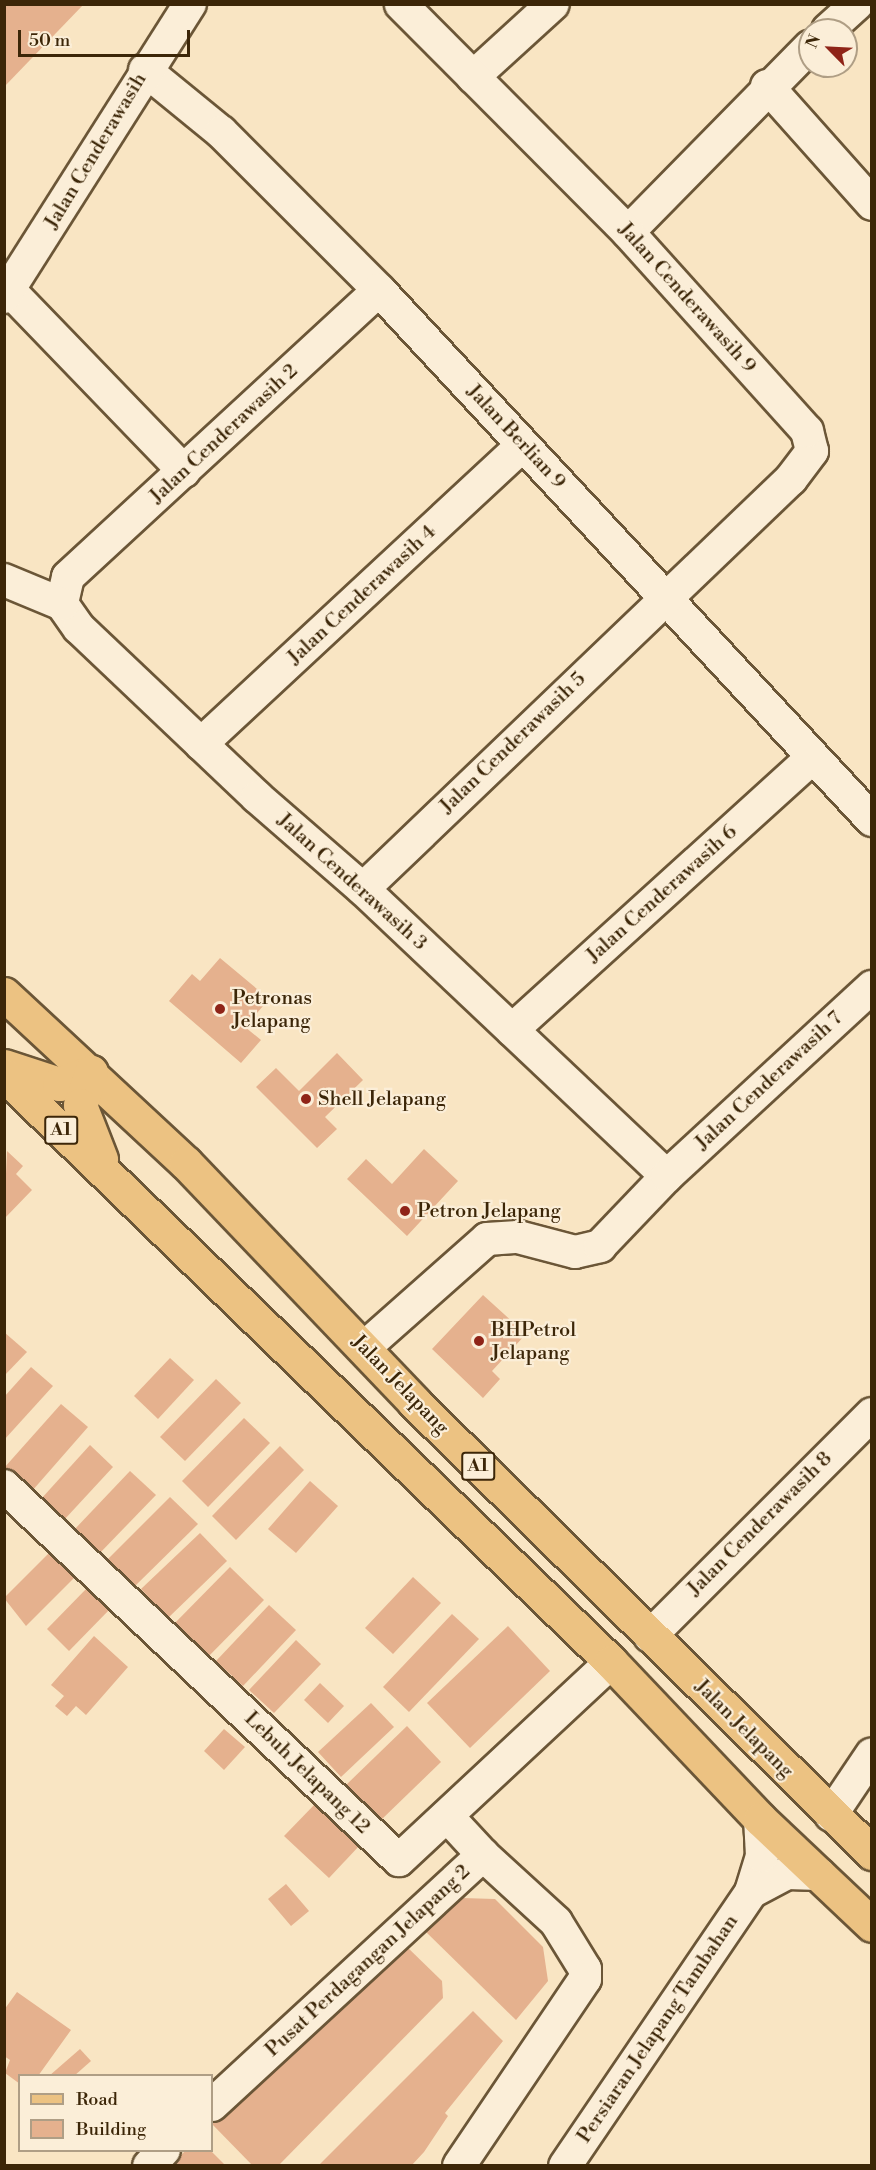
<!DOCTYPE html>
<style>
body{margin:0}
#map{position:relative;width:876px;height:2170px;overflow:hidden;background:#f9e5c3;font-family:"Libre Bodoni",serif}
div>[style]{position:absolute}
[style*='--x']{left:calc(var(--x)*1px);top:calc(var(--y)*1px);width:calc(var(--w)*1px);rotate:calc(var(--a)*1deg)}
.building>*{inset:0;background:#e5b18e}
.roads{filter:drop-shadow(2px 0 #6b5637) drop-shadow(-2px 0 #6b5637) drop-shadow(0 2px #6b5637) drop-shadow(0 -2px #6b5637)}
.minor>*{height:32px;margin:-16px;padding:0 16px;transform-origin:16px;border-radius:16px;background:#fbeed8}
.major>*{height:33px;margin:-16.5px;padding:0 16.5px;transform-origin:16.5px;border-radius:16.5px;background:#ecc282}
.dots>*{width:16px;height:16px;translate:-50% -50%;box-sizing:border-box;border:3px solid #fbeed8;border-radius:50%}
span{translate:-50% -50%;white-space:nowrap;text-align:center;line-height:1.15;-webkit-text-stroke:4.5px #fbeed8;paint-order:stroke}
.shield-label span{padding:2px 4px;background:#fbeed8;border:2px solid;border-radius:4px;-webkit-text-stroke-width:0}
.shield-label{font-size:18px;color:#3c2608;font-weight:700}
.street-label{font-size:20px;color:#3c2608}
.poi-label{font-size:20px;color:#3c2608}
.left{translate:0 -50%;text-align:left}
.frame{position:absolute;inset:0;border:6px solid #3c2608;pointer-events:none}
.legend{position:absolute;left:18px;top:2074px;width:195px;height:78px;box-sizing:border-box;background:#fbeed8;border:2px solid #af9e85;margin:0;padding:8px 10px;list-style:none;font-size:18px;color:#3c2608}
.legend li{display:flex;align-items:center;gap:12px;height:30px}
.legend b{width:30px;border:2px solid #af9e85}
.north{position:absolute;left:798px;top:18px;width:60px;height:60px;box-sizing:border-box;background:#fbeed8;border:2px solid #af9e85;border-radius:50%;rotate:294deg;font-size:16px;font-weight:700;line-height:24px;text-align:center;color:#3c2608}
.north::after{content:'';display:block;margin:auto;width:21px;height:27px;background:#8f2418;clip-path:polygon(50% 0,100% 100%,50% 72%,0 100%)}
.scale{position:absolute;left:18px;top:30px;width:172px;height:27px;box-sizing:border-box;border:3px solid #3c2608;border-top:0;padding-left:8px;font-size:18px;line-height:21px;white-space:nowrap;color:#3c2608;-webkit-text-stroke:4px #fbeed8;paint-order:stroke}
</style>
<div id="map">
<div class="building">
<i style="clip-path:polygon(8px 4px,84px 4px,4px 87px,4px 8px)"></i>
<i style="clip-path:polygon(220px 958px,269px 999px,245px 1027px,261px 1040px,241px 1063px,169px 1001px,192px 974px,200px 981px)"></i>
<i style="clip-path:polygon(337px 1053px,363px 1080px,325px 1117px,337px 1129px,317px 1148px,256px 1087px,276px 1068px,299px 1091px)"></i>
<i style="clip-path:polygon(424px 1149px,458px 1181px,407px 1236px,347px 1179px,366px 1159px,392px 1184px)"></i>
<i style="clip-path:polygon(7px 1151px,23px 1166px,16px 1174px,32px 1190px,4px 1219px)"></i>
<i style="clip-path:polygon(483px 1295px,526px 1334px,492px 1371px,500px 1379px,483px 1398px,432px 1349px)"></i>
<i style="clip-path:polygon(4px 1332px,27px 1352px,4px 1376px)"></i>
<i style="clip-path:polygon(170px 1358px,194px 1380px,158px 1419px,134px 1396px)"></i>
<i style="clip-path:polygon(31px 1367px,53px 1386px,4px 1440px,4px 1397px)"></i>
<i style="clip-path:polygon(216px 1379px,241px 1403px,185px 1461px,160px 1437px)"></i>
<i style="clip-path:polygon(61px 1404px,88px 1427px,25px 1499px,4px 1481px,4px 1468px)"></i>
<i style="clip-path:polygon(244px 1418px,270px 1443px,208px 1507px,182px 1481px)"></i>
<i style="clip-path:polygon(90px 1445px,113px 1467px,64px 1520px,41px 1499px)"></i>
<i style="clip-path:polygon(280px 1446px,304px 1470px,236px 1540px,212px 1516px)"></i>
<i style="clip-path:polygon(130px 1471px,156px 1495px,97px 1556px,73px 1531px)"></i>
<i style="clip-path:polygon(310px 1481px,338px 1506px,296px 1553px,268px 1529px)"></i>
<i style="clip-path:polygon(170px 1497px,198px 1524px,134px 1587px,107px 1560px)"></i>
<i style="clip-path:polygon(200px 1533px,227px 1561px,168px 1618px,141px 1589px)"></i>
<i style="clip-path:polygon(52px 1550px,77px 1575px,26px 1626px,4px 1598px)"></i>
<i style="clip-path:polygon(230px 1567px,264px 1600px,204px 1661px,170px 1628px)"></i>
<i style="clip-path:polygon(413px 1577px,441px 1603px,393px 1654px,365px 1628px)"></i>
<i style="clip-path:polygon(88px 1587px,110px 1609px,69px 1651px,47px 1629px)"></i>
<i style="clip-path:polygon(269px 1605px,296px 1630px,243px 1686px,216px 1661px)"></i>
<i style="clip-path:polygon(452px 1614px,479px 1639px,409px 1712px,383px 1687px)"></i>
<i style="clip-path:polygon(508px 1626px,550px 1671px,470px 1748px,427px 1703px)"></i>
<i style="clip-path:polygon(94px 1636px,128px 1667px,86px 1715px,76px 1706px,67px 1716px,55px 1706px,64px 1696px,51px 1685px)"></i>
<i style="clip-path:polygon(296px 1640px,321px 1664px,274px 1713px,249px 1690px)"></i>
<i style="clip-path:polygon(320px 1683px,344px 1706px,328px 1723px,304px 1700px)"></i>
<i style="clip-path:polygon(371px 1703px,394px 1727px,341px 1777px,318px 1752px)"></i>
<i style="clip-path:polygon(407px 1726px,441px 1762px,380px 1821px,346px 1785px)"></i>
<i style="clip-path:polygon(224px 1729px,245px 1747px,224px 1770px,204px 1751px)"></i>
<i style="clip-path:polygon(316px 1803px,360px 1845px,329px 1878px,284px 1836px)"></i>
<i style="clip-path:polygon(286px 1884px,309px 1911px,291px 1926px,268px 1899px)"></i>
<i style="clip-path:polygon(462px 1898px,495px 1899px,543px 1947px,548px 1981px,516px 2020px,424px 1930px)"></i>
<i style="clip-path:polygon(404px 1944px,442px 1981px,443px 1998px,278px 2166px,253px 2166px,212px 2124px)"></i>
<i style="clip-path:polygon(17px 1992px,71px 2030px,38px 2076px,20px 2076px,20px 2084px,5px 2073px,10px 2060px,4px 2056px,4px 2010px)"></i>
<i style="clip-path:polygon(473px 2011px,503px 2041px,445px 2113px,448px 2116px,424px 2152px,411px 2166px,318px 2166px)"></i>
<i style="clip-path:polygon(80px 2049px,91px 2061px,74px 2076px,49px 2076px)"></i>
<i style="clip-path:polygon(186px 2150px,210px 2150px,226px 2166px,171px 2166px)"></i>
</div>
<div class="roads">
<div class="minor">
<i style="--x:828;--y:30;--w:39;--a:-42"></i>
<i style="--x:145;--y:70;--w:98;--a:39.2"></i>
<i style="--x:221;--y:132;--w:223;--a:45"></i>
<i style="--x:379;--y:290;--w:724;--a:47.07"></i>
<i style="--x:473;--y:77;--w:108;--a:-42.4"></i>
<i style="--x:767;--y:86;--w:158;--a:48.3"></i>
<i style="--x:628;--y:232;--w:260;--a:-45.5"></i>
<i style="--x:379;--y:290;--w:423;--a:137.3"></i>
<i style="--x:68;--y:577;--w:28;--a:103"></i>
<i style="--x:62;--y:604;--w:29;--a:55"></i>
<i style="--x:79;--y:628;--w:245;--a:43.5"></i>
<i style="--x:257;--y:797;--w:140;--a:41"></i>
<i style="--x:363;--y:889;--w:418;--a:43.4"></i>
<i style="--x:11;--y:292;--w:249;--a:46"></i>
<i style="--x:4;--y:297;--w:347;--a:-57.6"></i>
<i style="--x:4;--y:580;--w:63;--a:22.5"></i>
<i style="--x:201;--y:744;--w:439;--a:-42.9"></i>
<i style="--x:363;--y:889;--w:593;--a:-43.77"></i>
<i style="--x:791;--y:479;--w:35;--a:-53"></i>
<i style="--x:812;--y:451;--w:21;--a:-104"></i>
<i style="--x:807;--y:431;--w:268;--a:-132"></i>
<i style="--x:628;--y:232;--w:322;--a:-134.9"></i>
<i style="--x:512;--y:1030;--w:405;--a:-42.2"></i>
<i style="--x:364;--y:1348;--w:164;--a:-41.5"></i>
<i style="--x:487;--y:1239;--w:31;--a:-4"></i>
<i style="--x:518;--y:1237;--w:59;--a:14.7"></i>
<i style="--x:575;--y:1252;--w:26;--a:-13"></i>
<i style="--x:600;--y:1246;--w:97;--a:-46.3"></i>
<i style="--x:667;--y:1176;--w:279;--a:-42.7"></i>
<i style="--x:4;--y:1486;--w:544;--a:43.44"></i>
<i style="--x:399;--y:1860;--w:290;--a:-43"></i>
<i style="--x:650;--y:1636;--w:314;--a:-45"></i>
<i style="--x:831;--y:1815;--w:73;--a:-56.1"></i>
<i style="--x:447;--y:1816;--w:53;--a:47.3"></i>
<i style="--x:751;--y:1892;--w:41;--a:-27.8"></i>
<i style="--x:787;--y:1873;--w:32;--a:2"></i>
<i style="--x:212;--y:2105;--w:369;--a:-42.7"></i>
<i style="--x:483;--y:1855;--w:99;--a:42.5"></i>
<i style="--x:556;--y:1922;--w:55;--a:58.3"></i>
<i style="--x:585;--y:1969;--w:10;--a:90"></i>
<i style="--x:585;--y:1979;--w:225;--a:124"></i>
<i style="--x:149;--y:2166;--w:22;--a:-47"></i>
<i style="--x:565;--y:2166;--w:331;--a:-55.8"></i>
<i style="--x:751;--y:1892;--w:38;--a:-73"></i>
<i style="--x:762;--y:1856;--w:37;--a:-93"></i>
</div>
<div class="major">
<i style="--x:4;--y:994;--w:248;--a:42.9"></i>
<i style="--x:186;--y:1163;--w:330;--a:46.3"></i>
<i style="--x:414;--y:1402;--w:643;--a:44.56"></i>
<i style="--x:4;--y:1066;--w:58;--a:18.1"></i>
<i style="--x:59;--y:1084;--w:34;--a:-21"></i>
<i style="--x:91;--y:1072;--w:35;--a:108"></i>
<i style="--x:80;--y:1105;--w:58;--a:68.7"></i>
<i style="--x:4;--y:1075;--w:844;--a:44.04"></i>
<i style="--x:611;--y:1662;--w:216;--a:46.5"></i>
<i style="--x:760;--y:1819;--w:154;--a:43.4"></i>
</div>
</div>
<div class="dots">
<i style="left:220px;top:1009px;background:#8f2418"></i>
<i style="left:306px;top:1099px;background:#8f2418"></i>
<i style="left:405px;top:1211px;background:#8f2418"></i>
<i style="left:479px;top:1341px;background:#8f2418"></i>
</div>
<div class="shield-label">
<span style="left:61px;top:1130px">A1</span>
<span style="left:478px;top:1466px">A1</span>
</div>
<div class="street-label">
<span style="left:96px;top:151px;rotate:-59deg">Jalan Cenderawasih</span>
<span style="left:687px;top:298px;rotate:48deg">Jalan Cenderawasih 9</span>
<span style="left:224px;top:434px;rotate:-43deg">Jalan Cenderawasih 2</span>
<span style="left:516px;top:437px;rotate:47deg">Jalan Berlian 9</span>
<span style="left:362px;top:595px;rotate:-43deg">Jalan Cenderawasih 4</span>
<span style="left:513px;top:743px;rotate:-44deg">Jalan Cenderawasih 5</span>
<span style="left:352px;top:882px;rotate:42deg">Jalan Cenderawasih 3</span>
<span style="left:662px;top:894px;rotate:-42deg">Jalan Cenderawasih 6</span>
<span style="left:769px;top:1081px;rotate:-43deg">Jalan Cenderawasih 7</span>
<span style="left:400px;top:1385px;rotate:46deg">Jalan Jelapang</span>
<span style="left:760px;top:1524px;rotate:-45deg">Jalan Cenderawasih 8</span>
<span style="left:744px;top:1729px;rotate:45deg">Jalan Jelapang</span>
<span style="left:307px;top:1773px;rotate:44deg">Lebuh Jelapang 12</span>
<span style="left:368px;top:1961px;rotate:-43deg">Pusat Perdagangan Jelapang 2</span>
<span style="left:658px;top:2029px;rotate:-56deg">Persiaran Jelapang Tambahan</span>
</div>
<div class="poi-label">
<span class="left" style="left:232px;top:1010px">Petronas<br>Jelapang</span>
<span class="left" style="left:318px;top:1099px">Shell Jelapang</span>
<span class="left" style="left:417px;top:1211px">Petron Jelapang</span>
<span class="left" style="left:491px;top:1342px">BHPetrol<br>Jelapang</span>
</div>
<div class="frame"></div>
<ul class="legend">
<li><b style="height:8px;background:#ecc282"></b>Road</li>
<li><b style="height:16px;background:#e5b18e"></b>Building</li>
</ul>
<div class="north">N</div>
<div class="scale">50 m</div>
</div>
